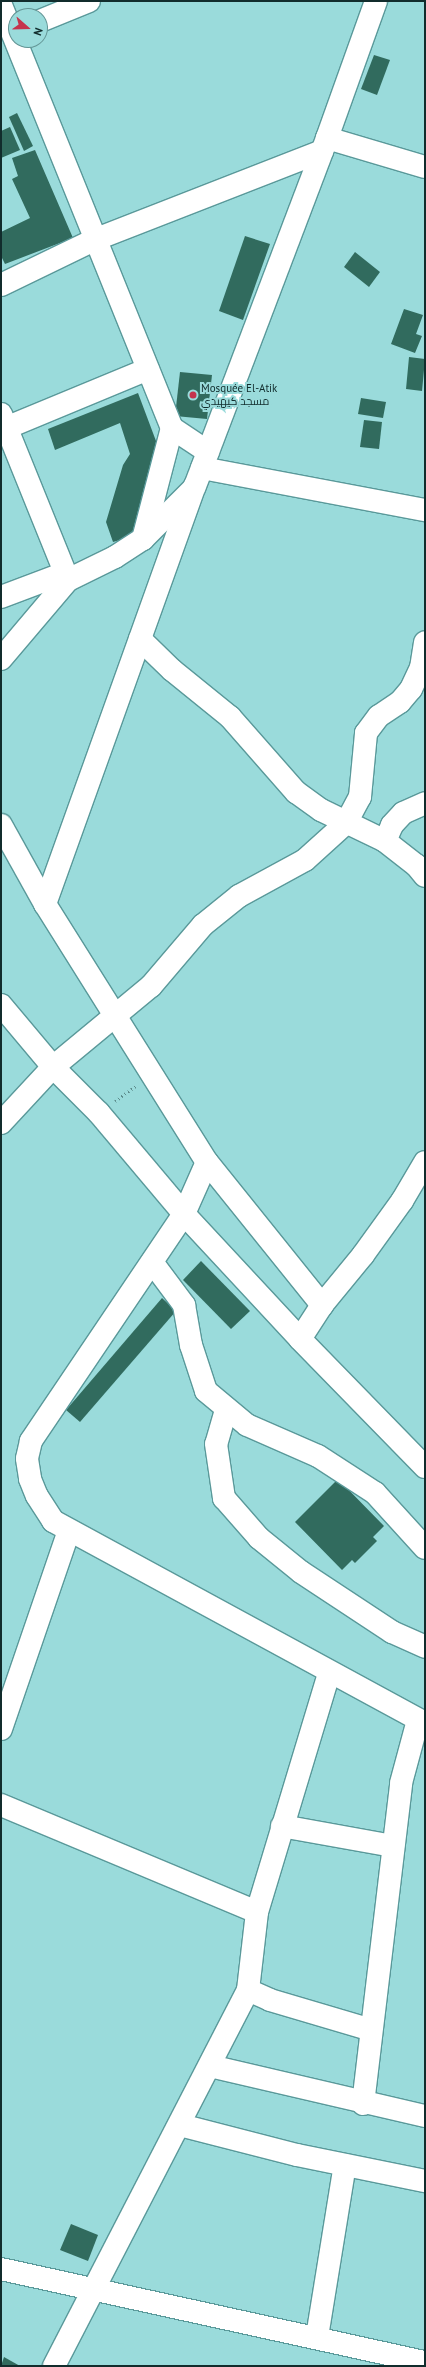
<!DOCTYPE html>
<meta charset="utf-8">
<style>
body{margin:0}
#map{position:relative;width:426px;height:2367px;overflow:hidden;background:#9adbdb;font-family:"PT Sans",Cairo,sans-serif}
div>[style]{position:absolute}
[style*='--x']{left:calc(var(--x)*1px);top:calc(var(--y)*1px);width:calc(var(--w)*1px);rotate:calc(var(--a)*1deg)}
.building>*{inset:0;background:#316b5e}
.path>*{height:2.5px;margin-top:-1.25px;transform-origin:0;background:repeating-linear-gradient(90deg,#5c8c8c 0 1px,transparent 0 4px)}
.roads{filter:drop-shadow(1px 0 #5a999a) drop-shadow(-1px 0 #5a999a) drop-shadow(0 1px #5a999a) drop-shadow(0 -1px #5a999a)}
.minor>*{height:22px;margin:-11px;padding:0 11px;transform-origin:11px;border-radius:11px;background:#fff}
.dots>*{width:11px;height:11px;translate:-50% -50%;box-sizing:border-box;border:2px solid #9adbdb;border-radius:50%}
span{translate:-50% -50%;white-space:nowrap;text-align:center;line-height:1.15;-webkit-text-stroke:4px #9adbdb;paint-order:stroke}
.poi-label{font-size:11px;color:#112c2c}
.left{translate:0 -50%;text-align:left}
.frame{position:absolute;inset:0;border:2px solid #112c2c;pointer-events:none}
.north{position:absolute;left:8px;top:8px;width:40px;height:40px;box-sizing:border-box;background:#9adbdb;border:1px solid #639595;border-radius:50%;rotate:110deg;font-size:11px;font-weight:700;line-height:16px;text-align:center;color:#112c2c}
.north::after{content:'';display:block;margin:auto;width:14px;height:18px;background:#c5344d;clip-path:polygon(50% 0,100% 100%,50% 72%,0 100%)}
</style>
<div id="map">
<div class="building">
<i style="clip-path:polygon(374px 55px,390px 60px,377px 95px,361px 89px)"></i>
<i style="clip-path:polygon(17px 113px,33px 146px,24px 151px,9px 117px)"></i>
<i style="clip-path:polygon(10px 127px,20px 150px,1px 158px,1px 131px)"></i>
<i style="clip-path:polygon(35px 150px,73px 238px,5px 264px,1px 256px,1px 232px,30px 218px,12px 179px,18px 176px,12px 158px)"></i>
<i style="clip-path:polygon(245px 236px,270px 244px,243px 320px,219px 311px)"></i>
<i style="clip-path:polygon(355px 252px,380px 272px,369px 287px,344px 267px)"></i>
<i style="clip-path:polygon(404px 309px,423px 315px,416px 334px,422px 336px,415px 353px,391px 344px)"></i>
<i style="clip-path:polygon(409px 357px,425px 359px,422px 391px,406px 389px)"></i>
<i style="clip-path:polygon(180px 372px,212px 375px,207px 419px,175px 416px)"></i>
<i style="clip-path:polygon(138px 393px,159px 449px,134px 536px,113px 542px,106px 522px,123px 465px,130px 454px,120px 423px,55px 450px,48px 429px)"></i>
<i style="clip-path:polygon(361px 398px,386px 402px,383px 418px,358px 414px)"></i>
<i style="clip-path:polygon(364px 420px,382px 422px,379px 449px,360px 447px)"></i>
<i style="clip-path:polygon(201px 1261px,250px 1311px,231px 1329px,183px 1280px)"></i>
<i style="clip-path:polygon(162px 1298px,176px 1311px,80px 1422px,66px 1410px)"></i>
<i style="clip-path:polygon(338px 1479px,384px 1526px,373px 1537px,377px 1541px,355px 1563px,352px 1560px,342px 1570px,295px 1522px)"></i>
<i style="clip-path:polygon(71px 2224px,98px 2235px,88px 2261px,60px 2250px)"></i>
<i style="clip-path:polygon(4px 2357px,20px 2366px,1px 2366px)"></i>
</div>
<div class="path">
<i style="--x:115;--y:1101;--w:27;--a:-36"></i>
</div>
<div class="roads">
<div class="minor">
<i style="--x:1;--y:5;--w:456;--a:68"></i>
<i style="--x:172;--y:428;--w:43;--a:33.7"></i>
<i style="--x:40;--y:21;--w:53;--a:-22.2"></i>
<i style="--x:327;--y:138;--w:102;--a:16.5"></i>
<i style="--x:1;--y:285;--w:103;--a:-25.8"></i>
<i style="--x:94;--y:240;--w:245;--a:-21.3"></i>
<i style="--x:1;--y:414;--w:179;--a:68"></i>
<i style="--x:1;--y:430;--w:159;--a:-22.5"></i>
<i style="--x:202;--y:468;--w:227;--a:10.7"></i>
<i style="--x:143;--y:539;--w:115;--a:-75.4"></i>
<i style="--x:1;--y:597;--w:68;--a:-20.6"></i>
<i style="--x:140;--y:639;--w:45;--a:44.1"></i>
<i style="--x:172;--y:670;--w:75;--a:39"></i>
<i style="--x:230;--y:717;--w:100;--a:48.7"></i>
<i style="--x:296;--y:792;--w:31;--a:36"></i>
<i style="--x:321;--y:810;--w:71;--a:25.8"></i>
<i style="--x:385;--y:841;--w:39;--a:38"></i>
<i style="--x:416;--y:865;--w:14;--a:51"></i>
<i style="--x:1;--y:659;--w:104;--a:-49.7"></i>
<i style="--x:68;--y:580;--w:52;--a:-26.1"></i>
<i style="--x:115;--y:557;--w:33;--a:-33"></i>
<i style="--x:143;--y:539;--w:69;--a:-45"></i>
<i style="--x:1;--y:825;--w:90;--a:60.9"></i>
<i style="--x:45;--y:904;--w:305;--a:57.9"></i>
<i style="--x:207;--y:1162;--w:57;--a:113.9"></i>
<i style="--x:184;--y:1214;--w:274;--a:124"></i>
<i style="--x:31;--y:1441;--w:18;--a:103"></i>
<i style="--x:27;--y:1459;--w:20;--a:81"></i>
<i style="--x:30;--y:1479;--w:18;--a:68"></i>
<i style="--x:37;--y:1496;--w:30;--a:57"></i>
<i style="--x:53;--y:1521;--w:423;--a:28.5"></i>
<i style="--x:385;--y:841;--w:17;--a:-66"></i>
<i style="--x:392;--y:825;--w:16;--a:-47"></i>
<i style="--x:403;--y:813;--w:24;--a:-24"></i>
<i style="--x:45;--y:904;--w:444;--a:-70.3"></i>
<i style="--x:195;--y:486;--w:372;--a:-69.2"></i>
<i style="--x:327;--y:138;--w:145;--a:-70.3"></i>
<i style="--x:1;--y:1005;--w:81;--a:50"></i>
<i style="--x:53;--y:1067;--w:65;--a:45"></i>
<i style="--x:99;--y:1113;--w:132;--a:49.9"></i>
<i style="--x:184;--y:1214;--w:171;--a:47.1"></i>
<i style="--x:300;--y:1339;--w:179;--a:45.7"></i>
<i style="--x:1;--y:1123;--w:76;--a:-47.1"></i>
<i style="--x:53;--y:1067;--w:127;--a:-39.6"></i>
<i style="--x:151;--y:986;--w:80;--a:-49.6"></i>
<i style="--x:203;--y:925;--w:46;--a:-38.9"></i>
<i style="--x:239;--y:896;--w:75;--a:-28.6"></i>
<i style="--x:305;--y:860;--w:55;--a:-42.1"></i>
<i style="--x:346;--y:823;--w:30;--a:-62"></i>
<i style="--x:360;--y:797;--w:64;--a:-84.6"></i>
<i style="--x:366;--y:733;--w:21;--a:-53"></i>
<i style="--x:379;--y:716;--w:25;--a:-34"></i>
<i style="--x:400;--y:702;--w:17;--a:-50"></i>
<i style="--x:411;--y:689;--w:23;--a:-65"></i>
<i style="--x:421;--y:668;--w:26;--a:-81"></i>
<i style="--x:207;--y:1162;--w:184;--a:51.2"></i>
<i style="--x:152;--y:1262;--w:54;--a:53.3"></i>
<i style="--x:184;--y:1305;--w:41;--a:80.1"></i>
<i style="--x:191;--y:1345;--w:48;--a:71.9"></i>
<i style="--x:206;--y:1391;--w:53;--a:39.7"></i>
<i style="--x:247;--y:1425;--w:77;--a:23.6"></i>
<i style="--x:318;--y:1456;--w:68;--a:33"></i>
<i style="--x:375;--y:1493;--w:74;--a:47.7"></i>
<i style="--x:300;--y:1339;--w:40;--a:-57.1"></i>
<i style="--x:322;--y:1305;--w:65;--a:-50.6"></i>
<i style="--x:363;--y:1255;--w:67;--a:-54.2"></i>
<i style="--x:402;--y:1201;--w:45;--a:-59.5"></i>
<i style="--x:226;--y:1410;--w:35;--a:106"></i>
<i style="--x:216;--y:1444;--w:55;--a:81.6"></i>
<i style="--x:224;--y:1498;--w:53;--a:48.8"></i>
<i style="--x:259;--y:1538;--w:54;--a:39"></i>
<i style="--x:301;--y:1572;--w:109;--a:33.4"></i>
<i style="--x:392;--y:1632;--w:36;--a:24"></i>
<i style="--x:1;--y:1729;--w:210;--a:-71.1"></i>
<i style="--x:1;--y:1805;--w:277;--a:22.7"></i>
<i style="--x:282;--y:1826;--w:113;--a:10.2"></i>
<i style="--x:248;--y:1990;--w:24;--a:24"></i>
<i style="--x:270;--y:2000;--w:105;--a:16.5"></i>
<i style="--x:210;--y:2066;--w:221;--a:13.1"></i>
<i style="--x:363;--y:2104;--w:323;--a:-83.2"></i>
<i style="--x:401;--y:1783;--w:65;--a:-74.9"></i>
<i style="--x:180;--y:2125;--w:121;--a:14.4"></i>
<i style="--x:297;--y:2155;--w:131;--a:11.5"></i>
<i style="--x:1;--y:2269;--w:434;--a:12.4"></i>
<i style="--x:317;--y:2337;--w:174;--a:-80.8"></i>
<i style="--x:54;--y:2366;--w:423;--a:-62.7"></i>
<i style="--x:248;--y:1990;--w:79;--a:-83.4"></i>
<i style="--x:257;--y:1912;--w:250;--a:-73.2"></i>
</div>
</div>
<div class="dots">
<i style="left:193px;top:395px;background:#c5344d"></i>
</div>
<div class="poi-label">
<span class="left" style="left:201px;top:395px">Mosquée El-Atik<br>مسجد كيهيدي</span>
</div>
<div class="frame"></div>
<div class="north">N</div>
</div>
